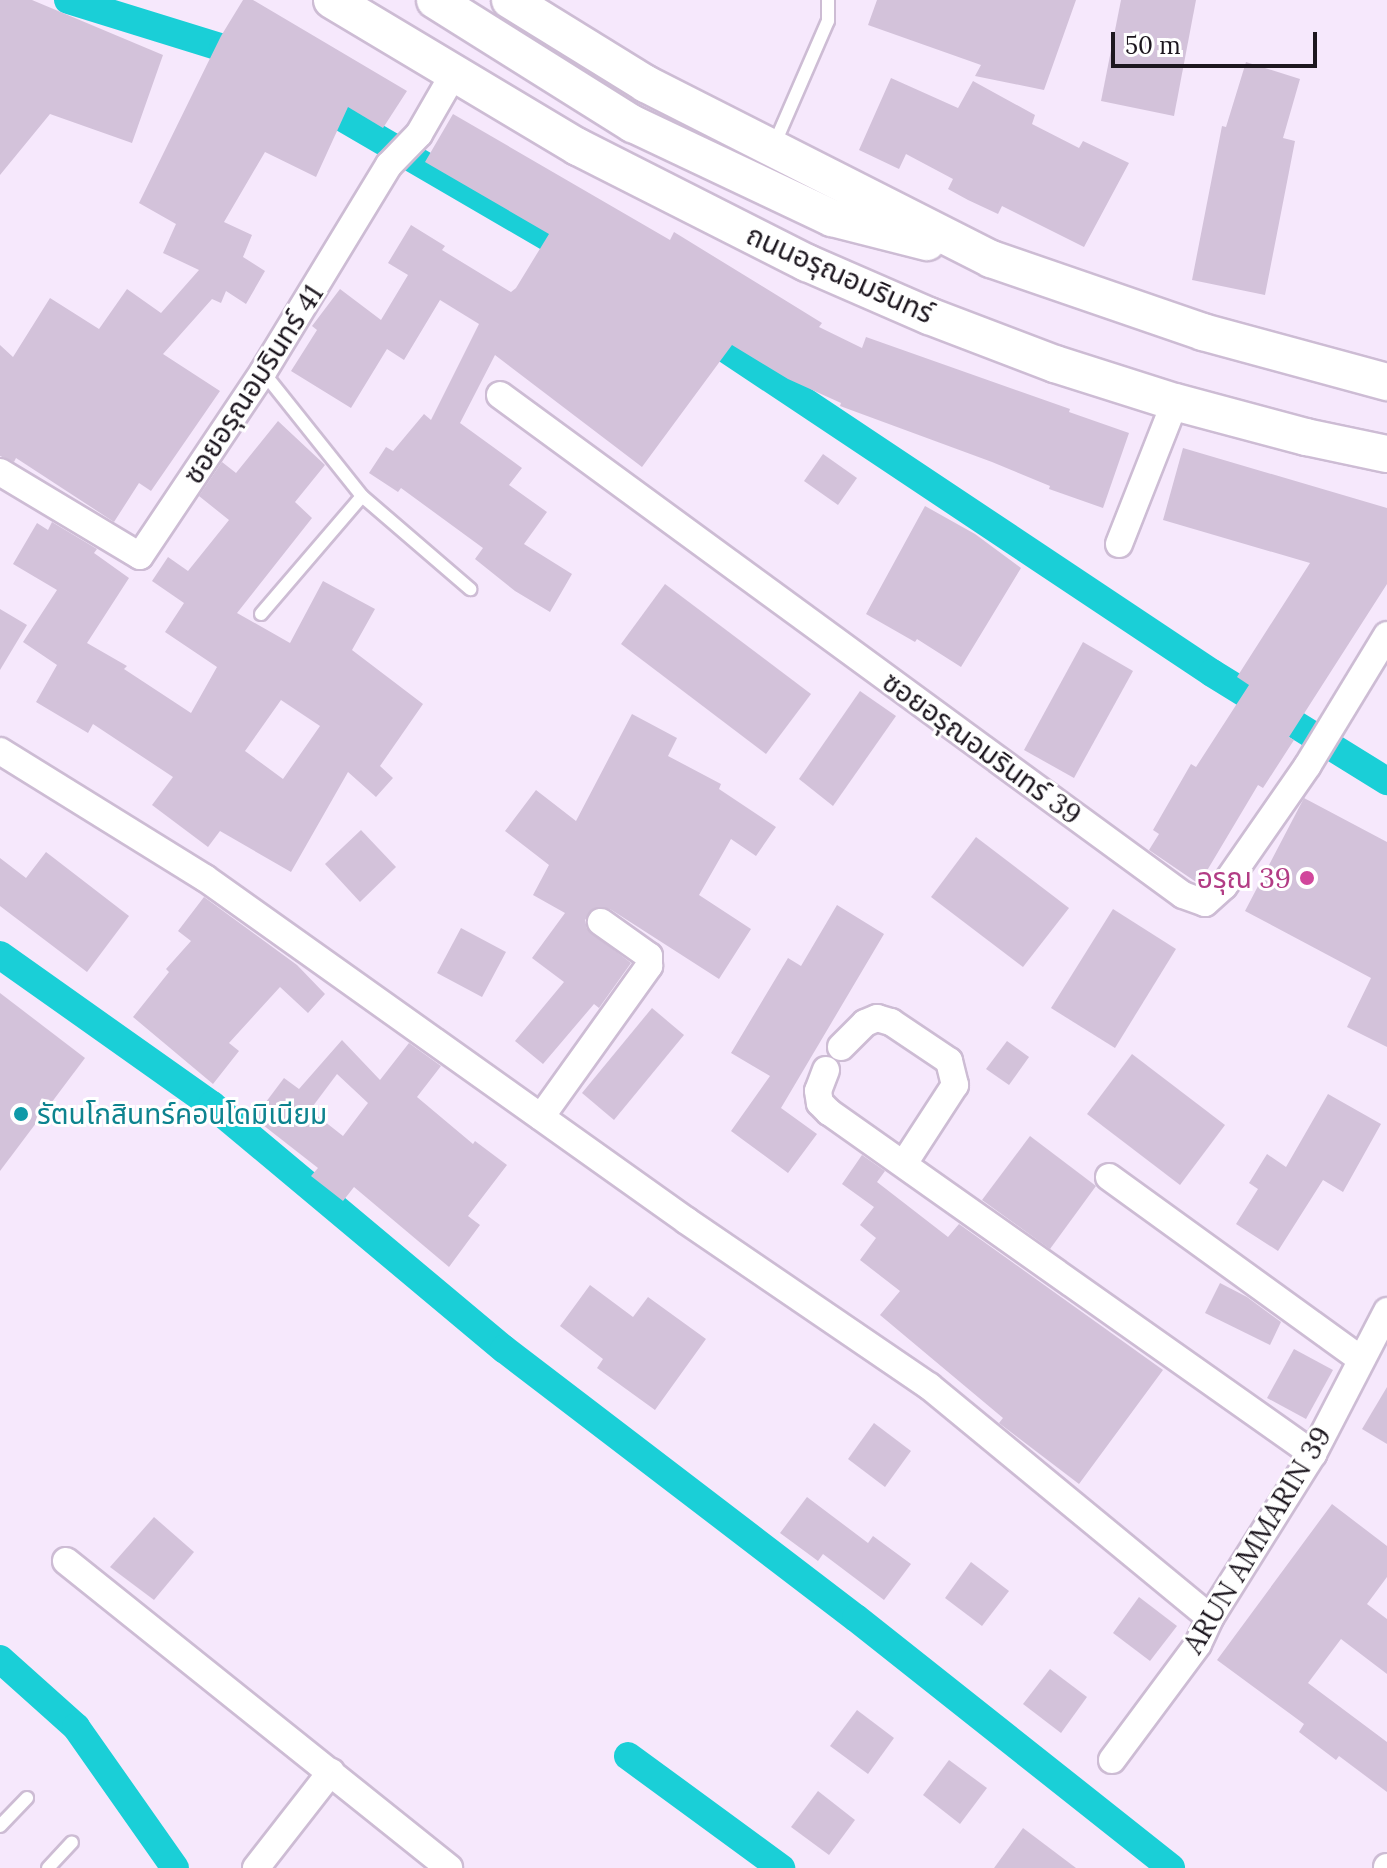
<!DOCTYPE html>
<meta charset="utf-8">
<style>
body{margin:0}
#map{position:relative;width:1387px;height:1868px;overflow:hidden;background:#f6e8fc;font-family:Lora,"Noto Sans Thai",serif}
div>[style]{position:absolute}
[style*='--x']{left:calc(var(--x)*1px);top:calc(var(--y)*1px);width:calc(var(--w)*1px);rotate:calc(var(--a)*1deg)}
.canal>*{height:28px;margin:-14px;padding:0 14px;transform-origin:14px;border-radius:14px;background:#1acfd7}
.building>*{inset:0;background:#d3c2da}
.roads{filter:drop-shadow(2px 0 #cdbcd4) drop-shadow(-2px 0 #cdbcd4) drop-shadow(0 2px #cdbcd4) drop-shadow(0 -2px #cdbcd4)}
.service>*{height:12px;margin:-6px;padding:0 6px;transform-origin:6px;border-radius:6px;background:#fff}
.minor>*{height:26px;margin:-13px;padding:0 13px;transform-origin:13px;border-radius:13px;background:#fff}
.secondary>*{height:36px;margin:-18px;padding:0 18px;transform-origin:18px;border-radius:18px;background:#fff}
.dots>*{width:22px;height:22px;translate:-50% -50%;box-sizing:border-box;border:4px solid #fff;border-radius:50%}
span{translate:-50% -50%;white-space:nowrap;text-align:center;line-height:1.15;-webkit-text-stroke:6px #fff;paint-order:stroke}
.street-label{font-size:28px;color:#1d171f}
.hotel-label{font-size:28px;color:#b23c85}
.right{translate:-100% -50%;text-align:right}
.culture-label{font-size:28px;color:#0d838f}
.left{translate:0 -50%;text-align:left}
.scale{position:absolute;left:1111px;top:32px;width:206px;height:36px;box-sizing:border-box;border:4px solid #1d171f;border-top:0;padding-left:10px;font-size:24px;line-height:28px;white-space:nowrap;color:#1d171f;-webkit-text-stroke:6px #fff;paint-order:stroke}
</style>
<div id="map">
<div class="canal">
<i style="--x:68;--y:0;--w:162;--a:17.2"></i>
<i style="--x:223;--y:48;--w:29;--a:29"></i>
<i style="--x:312;--y:100;--w:310;--a:30.2"></i>
<i style="--x:696;--y:329;--w:620;--a:33.69"></i>
<i style="--x:1212;--y:673;--w:206;--a:31.7"></i>
<i style="--x:0;--y:955;--w:260;--a:35.3"></i>
<i style="--x:212;--y:1105;--w:381;--a:39.9"></i>
<i style="--x:504;--y:1349;--w:443;--a:37.4"></i>
<i style="--x:856;--y:1618;--w:402;--a:38.4"></i>
<i style="--x:0;--y:1659;--w:102;--a:41.8"></i>
<i style="--x:76;--y:1727;--w:172;--a:54.9"></i>
<i style="--x:628;--y:1756;--w:190;--a:36.2"></i>
</div>
<div class="building">
<i style="clip-path:polygon(0 0,32px 0,163px 55px,132px 143px,50px 114px,0 175px)"></i>
<i style="clip-path:polygon(243px 0,253px 0,407px 91px,383px 128px,348px 107px,316px 177px,265px 152px,224px 222px,252px 235px,243px 257px,265px 271px,246px 304px,226px 291px,221px 303px,212px 299px,163px 354px,220px 391px,151px 491px,139px 483px,114px 522px,16px 458px,14px 462px,0 456px,0 345px,13px 357px,50px 298px,99px 329px,127px 289px,161px 313px,199px 270px,163px 253px,176px 224px,139px 203px,221px 36px)"></i>
<i style="clip-path:polygon(877px 0,1076px 0,1044px 90px,975px 76px,981px 65px,868px 25px)"></i>
<i style="clip-path:polygon(1121px 0,1196px 0,1174px 116px,1101px 101px)"></i>
<i style="clip-path:polygon(1246px 62px,1300px 79px,1283px 138px,1295px 141px,1265px 295px,1192px 280px,1222px 126px,1226px 127px)"></i>
<i style="clip-path:polygon(891px 78px,958px 108px,973px 81px,1035px 115px,1032px 124px,1079px 148px,1083px 141px,1129px 163px,1084px 247px,1002px 206px,998px 214px,968px 200px,948px 189px,953px 179px,906px 154px,899px 169px,859px 150px)"></i>
<i style="clip-path:polygon(453px 114px,670px 240px,674px 232px,822px 323px,819px 327px,862px 348px,866px 337px,1070px 409px,1069px 412px,1129px 433px,1103px 508px,1049px 489px,1050px 486px,992px 462px,840px 406px,841px 403px,788px 379px,732px 345px,642px 467px,495px 355px,460px 423px,522px 468px,509px 485px,547px 512px,524px 544px,572px 574px,550px 612px,515px 591px,475px 559px,483px 548px,401px 488px,398px 492px,369px 473px,386px 447px,393px 451px,424px 414px,431px 420px,479px 324px,440px 300px,404px 360px,387px 349px,351px 408px,291px 371px,317px 330px,312px 326px,340px 289px,381px 320px,408px 275px,388px 263px,411px 225px,445px 246px,442px 250px,511px 292px,516px 288px,549px 234px,425px 162px)"></i>
<i style="clip-path:polygon(evenodd,278px 421px,325px 465px,295px 502px,312px 518px,237px 613px,290px 643px,323px 581px,375px 609px,352px 650px,423px 704px,380px 766px,393px 778px,376px 797px,348px 772px,291px 872px,220px 831px,208px 847px,152px 805px,173px 777px,93px 724px,88px 733px,36px 702px,57px 665px,23px 642px,57px 590px,13px 564px,37px 523px,48px 530px,52px 522px,97px 549px,94px 553px,129px 578px,87px 643px,127px 666px,124px 669px,191px 713px,217px 667px,165px 632px,184px 603px,152px 581px,168px 557px,188px 571px,229px 520px,199px 496px,222px 462px,236px 473px,278px 421px,281px 700px,320px 726px,283px 779px,245px 751px,281px 700px)"></i>
<i style="clip-path:polygon(1183px 448px,1387px 508px,1387px 584px,1289px 737px,1294px 740px,1263px 788px,1258px 785px,1199px 884px,1149px 850px,1159px 834px,1153px 830px,1191px 764px,1196px 767px,1249px 685px,1237px 677px,1310px 563px,1163px 520px)"></i>
<i style="clip-path:polygon(823px 454px,857px 478px,838px 505px,804px 481px)"></i>
<i style="clip-path:polygon(925px 506px,975px 534px,1021px 568px,961px 667px,917px 639px,915px 642px,866px 614px)"></i>
<i style="clip-path:polygon(665px 584px,811px 694px,766px 754px,621px 644px)"></i>
<i style="clip-path:polygon(0 609px,27px 625px,0 670px)"></i>
<i style="clip-path:polygon(1083px 642px,1133px 671px,1074px 778px,1024px 750px)"></i>
<i style="clip-path:polygon(860px 691px,896px 716px,833px 806px,799px 779px)"></i>
<i style="clip-path:polygon(632px 714px,677px 738px,668px 756px,721px 784px,719px 789px,776px 827px,756px 856px,731px 839px,699px 895px,751px 929px,719px 979px,610px 909px,594px 908px,585px 920px,587px 929px,631px 963px,599px 1008px,594px 1004px,543px 1064px,515px 1041px,564px 982px,532px 958px,565px 913px,533px 895px,549px 865px,505px 831px,536px 790px,576px 821px)"></i>
<i style="clip-path:polygon(1304px 798px,1387px 842px,1387px 1047px,1347px 1027px,1371px 978px,1245px 911px)"></i>
<i style="clip-path:polygon(361px 830px,396px 867px,360px 902px,325px 864px)"></i>
<i style="clip-path:polygon(976px 837px,1069px 908px,1023px 967px,931px 897px)"></i>
<i style="clip-path:polygon(46px 852px,129px 916px,87px 972px,0 906px,0 858px,26px 878px)"></i>
<i style="clip-path:polygon(204px 897px,297px 965px,325px 994px,308px 1013px,280px 987px,229px 1043px,239px 1051px,213px 1084px,133px 1017px,169px 972px,166px 969px,191px 941px,178px 931px)"></i>
<i style="clip-path:polygon(837px 905px,884px 934px,781px 1108px,817px 1134px,788px 1173px,731px 1131px,770px 1076px,731px 1053px,788px 958px,801px 966px)"></i>
<i style="clip-path:polygon(1113px 909px,1176px 949px,1115px 1048px,1051px 1008px)"></i>
<i style="clip-path:polygon(461px 928px,506px 952px,482px 997px,437px 973px)"></i>
<i style="clip-path:polygon(0 993px,85px 1058px,0 1171px)"></i>
<i style="clip-path:polygon(652px 1008px,684px 1035px,614px 1120px,582px 1093px)"></i>
<i style="clip-path:polygon(evenodd,342px 1040px,380px 1080px,409px 1043px,441px 1066px,417px 1097px,473px 1144px,475px 1141px,507px 1165px,468px 1216px,480px 1225px,449px 1267px,354px 1187px,343px 1201px,311px 1176px,318px 1168px,254px 1118px,284px 1078px,299px 1089px,342px 1040px,337px 1074px,368px 1103px,343px 1136px,310px 1110px,337px 1074px)"></i>
<i style="clip-path:polygon(1007px 1041px,1029px 1057px,1009px 1085px,986px 1069px)"></i>
<i style="clip-path:polygon(1132px 1054px,1225px 1125px,1180px 1185px,1087px 1114px)"></i>
<i style="clip-path:polygon(1328px 1094px,1381px 1124px,1343px 1192px,1323px 1180px,1278px 1251px,1236px 1224px,1258px 1189px,1249px 1183px,1267px 1154px,1286px 1167px)"></i>
<i style="clip-path:polygon(1030px 1136px,1096px 1186px,1050px 1249px,982px 1200px)"></i>
<i style="clip-path:polygon(862px 1155px,885px 1171px,877px 1182px,948px 1237px,959px 1224px,1163px 1370px,1079px 1484px,999px 1423px,1003px 1418px,880px 1315px,900px 1291px,860px 1260px,876px 1238px,860px 1225px,874px 1207px,842px 1184px)"></i>
<i style="clip-path:polygon(1220px 1283px,1247px 1297px,1281px 1322px,1270px 1345px,1205px 1313px)"></i>
<i style="clip-path:polygon(590px 1285px,633px 1317px,648px 1297px,706px 1339px,655px 1410px,597px 1368px,603px 1359px,560px 1326px)"></i>
<i style="clip-path:polygon(1294px 1349px,1333px 1370px,1306px 1419px,1267px 1398px)"></i>
<i style="clip-path:polygon(1387px 1387px,1387px 1444px,1362px 1429px)"></i>
<i style="clip-path:polygon(874px 1423px,911px 1451px,885px 1487px,848px 1459px)"></i>
<i style="clip-path:polygon(807px 1497px,868px 1543px,873px 1536px,911px 1564px,884px 1600px,823px 1554px,818px 1561px,780px 1533px)"></i>
<i style="clip-path:polygon(1332px 1504px,1387px 1546px,1387px 1577px,1367px 1604px,1387px 1619px,1387px 1674px,1341px 1639px,1308px 1683px,1387px 1742px,1387px 1792px,1339px 1756px,1336px 1760px,1299px 1732px,1304px 1724px,1217px 1660px)"></i>
<i style="clip-path:polygon(154px 1517px,194px 1552px,154px 1600px,110px 1567px)"></i>
<i style="clip-path:polygon(971px 1562px,1009px 1591px,982px 1626px,945px 1598px)"></i>
<i style="clip-path:polygon(1139px 1597px,1177px 1626px,1150px 1661px,1113px 1633px)"></i>
<i style="clip-path:polygon(1050px 1669px,1087px 1697px,1061px 1733px,1023px 1704px)"></i>
<i style="clip-path:polygon(857px 1710px,894px 1738px,868px 1774px,830px 1746px)"></i>
<i style="clip-path:polygon(949px 1760px,987px 1788px,960px 1824px,923px 1795px)"></i>
<i style="clip-path:polygon(818px 1791px,855px 1820px,829px 1855px,791px 1827px)"></i>
<i style="clip-path:polygon(1023px 1828px,1076px 1868px,994px 1868px)"></i>
</div>
<div class="roads">
<div class="service">
<i style="--x:774;--y:145;--w:135;--a:-66.5"></i>
<i style="--x:828;--y:21;--w:21;--a:-90"></i>
<i style="--x:263;--y:372;--w:159;--a:51.4"></i>
<i style="--x:362;--y:496;--w:143;--a:40.7"></i>
<i style="--x:261;--y:614;--w:155;--a:-49.4"></i>
<i style="--x:0;--y:1826;--w:39;--a:-46"></i>
<i style="--x:48;--y:1868;--w:35;--a:-47"></i>
</div>
<div class="minor">
<i style="--x:500;--y:395;--w:846;--a:36.21"></i>
<i style="--x:1183;--y:895;--w:23;--a:20"></i>
<i style="--x:1205;--y:903;--w:25;--a:-42"></i>
<i style="--x:1224;--y:886;--w:147;--a:-55.2"></i>
<i style="--x:1308;--y:765;--w:152;--a:-58.7"></i>
<i style="--x:0;--y:472;--w:163;--a:31"></i>
<i style="--x:140;--y:556;--w:221;--a:-56.2"></i>
<i style="--x:263;--y:372;--w:242;--a:-58.7"></i>
<i style="--x:389;--y:165;--w:43;--a:-45.9"></i>
<i style="--x:419;--y:134;--w:68;--a:-60"></i>
<i style="--x:1119;--y:544;--w:153;--a:-68.5"></i>
<i style="--x:0;--y:751;--w:241;--a:31.8"></i>
<i style="--x:205;--y:878;--w:592;--a:35.44"></i>
<i style="--x:687;--y:1221;--w:293;--a:34.3"></i>
<i style="--x:929;--y:1386;--w:364;--a:39.5"></i>
<i style="--x:841;--y:1047;--w:34;--a:-45"></i>
<i style="--x:865;--y:1023;--w:13;--a:-23"></i>
<i style="--x:877;--y:1018;--w:15;--a:16"></i>
<i style="--x:891;--y:1022;--w:70;--a:33.9"></i>
<i style="--x:949;--y:1061;--w:25;--a:76"></i>
<i style="--x:955;--y:1085;--w:92;--a:123"></i>
<i style="--x:826;--y:1070;--w:22;--a:111"></i>
<i style="--x:818;--y:1091;--w:12;--a:81"></i>
<i style="--x:820;--y:1103;--w:13;--a:45"></i>
<i style="--x:829;--y:1112;--w:593;--a:35.25"></i>
<i style="--x:541;--y:1117;--w:186;--a:-54.4"></i>
<i style="--x:649;--y:966;--w:10;--a:-90"></i>
<i style="--x:649;--y:956;--w:59;--a:-144.7"></i>
<i style="--x:1109;--y:1177;--w:310;--a:35.9"></i>
<i style="--x:66;--y:1561;--w:491;--a:38.7"></i>
<i style="--x:1112;--y:1760;--w:144;--a:-53.4"></i>
<i style="--x:1198;--y:1644;--w:29;--a:-65"></i>
<i style="--x:1210;--y:1618;--w:194;--a:-57.9"></i>
<i style="--x:1313;--y:1454;--w:161;--a:-62.6"></i>
<i style="--x:256;--y:1868;--w:122;--a:-52"></i>
<i style="--x:1387;--y:1868;--w:1;--a:-90"></i>
</div>
<div class="secondary">
<i style="--x:332;--y:0;--w:287;--a:30.9"></i>
<i style="--x:578;--y:147;--w:257;--a:26.9"></i>
<i style="--x:807;--y:263;--w:133;--a:23.5"></i>
<i style="--x:929;--y:316;--w:135;--a:20.9"></i>
<i style="--x:1055;--y:364;--w:126;--a:17.6"></i>
<i style="--x:1175;--y:402;--w:136;--a:15"></i>
<i style="--x:1306;--y:437;--w:83;--a:11.9"></i>
<i style="--x:435;--y:0;--w:234;--a:32.1"></i>
<i style="--x:633;--y:124;--w:220;--a:25.3"></i>
<i style="--x:832;--y:218;--w:98;--a:14.2"></i>
<i style="--x:510;--y:0;--w:160;--a:31.7"></i>
<i style="--x:646;--y:84;--w:387;--a:26.9"></i>
<i style="--x:991;--y:259;--w:224;--a:19"></i>
<i style="--x:1203;--y:332;--w:191;--a:15.2"></i>
</div>
</div>
<div class="dots">
<i style="left:1307px;top:878px;background:#d1479c"></i>
<i style="left:21px;top:1114px;background:#0f9aa8"></i>
</div>
<div class="street-label">
<span style="left:840px;top:274px;rotate:24deg">ถนนอรุณอมรินทร์</span>
<span style="left:253px;top:384px;rotate:-57deg">ซอยอรุณอมรินทร์ 41</span>
<span style="left:982px;top:748px;rotate:36deg">ซอยอรุณอมรินทร์ 39</span>
<span style="left:1257px;top:1540px;rotate:-59deg">ARUN AMMARIN 39</span>
</div>
<div class="hotel-label">
<span class="right" style="left:1291px;top:878px">อรุณ 39</span>
</div>
<div class="culture-label">
<span class="left" style="left:37px;top:1114px">รัตนโกสินทร์คอนโดมิเนียม</span>
</div>
<div class="scale">50 m</div>
</div>
